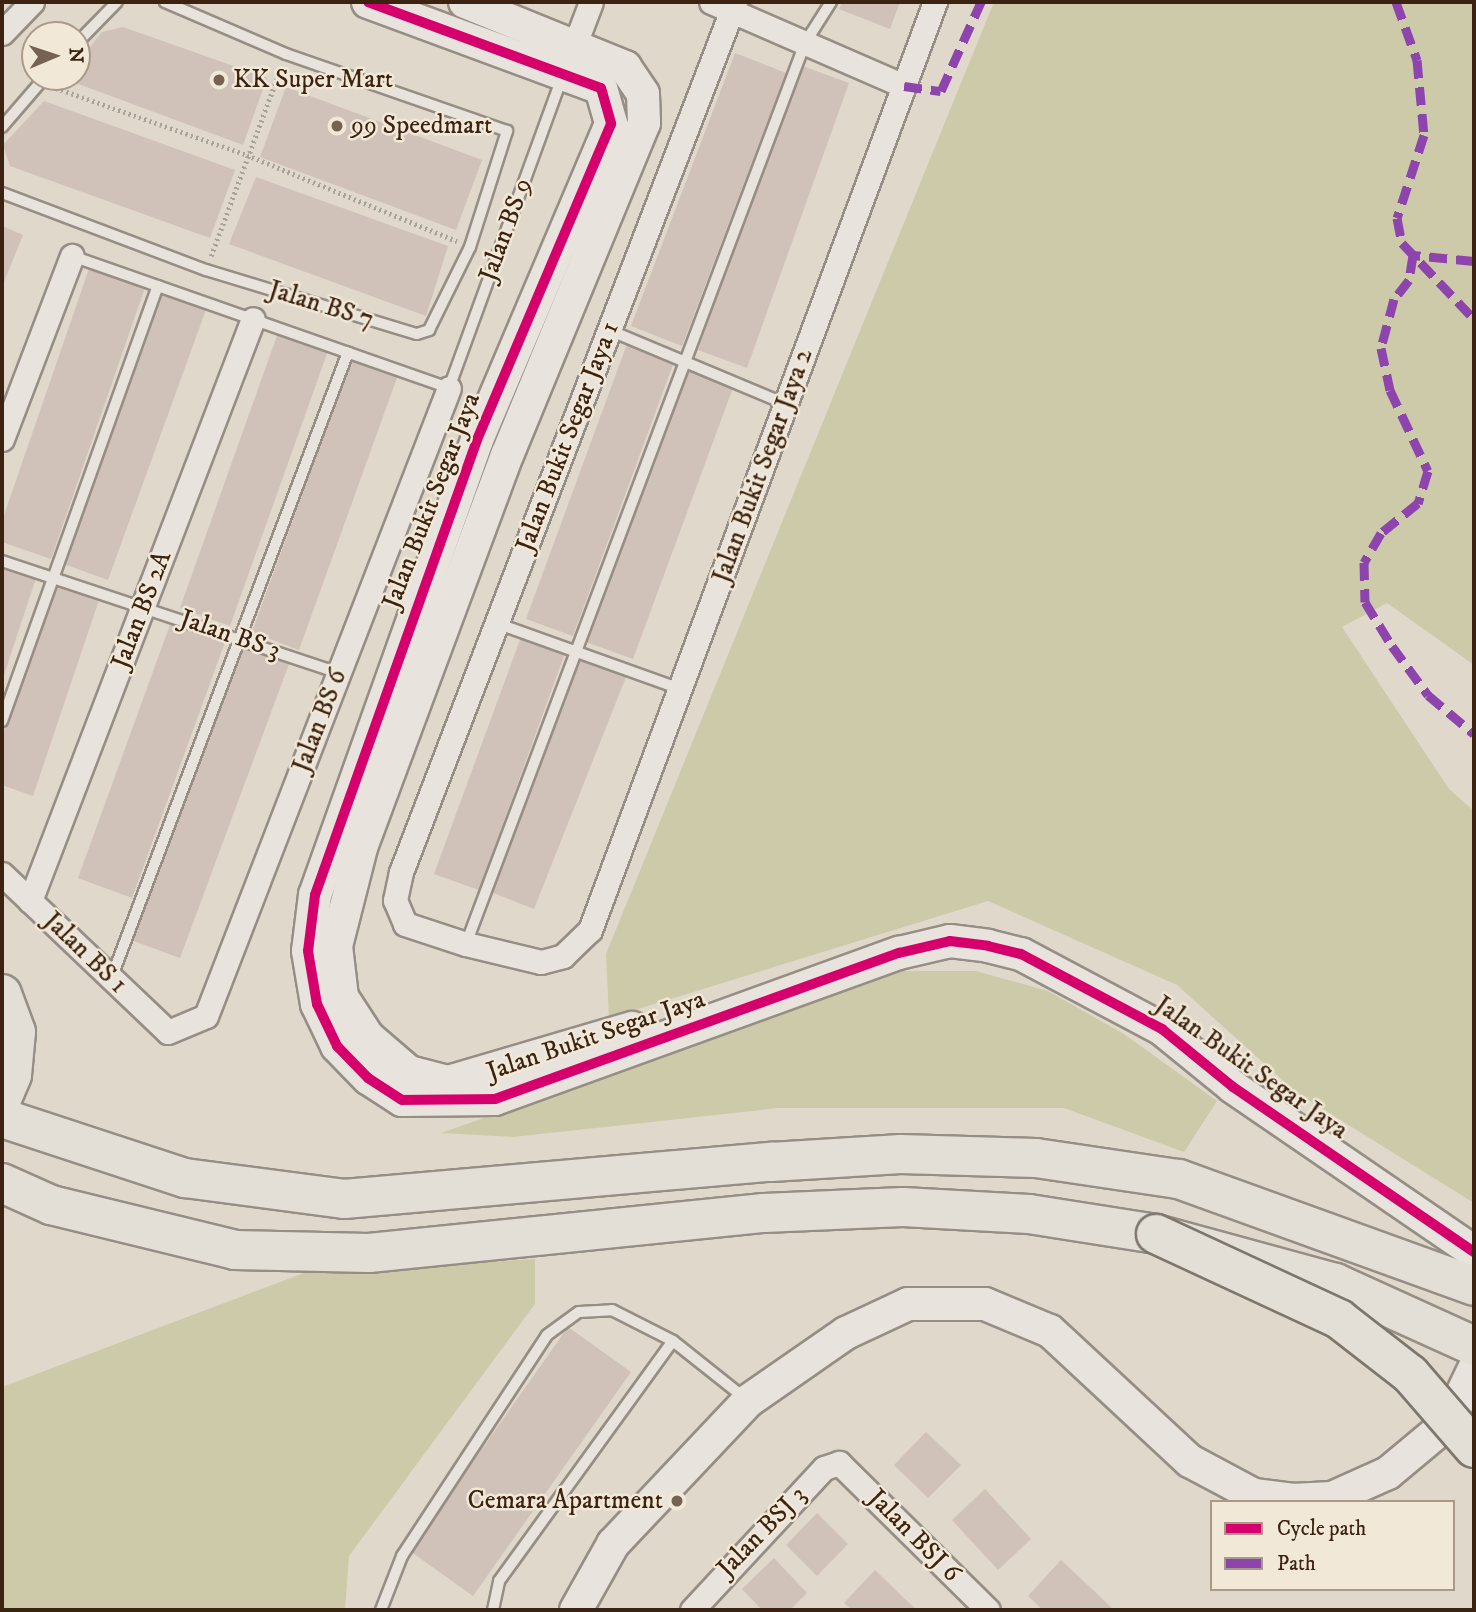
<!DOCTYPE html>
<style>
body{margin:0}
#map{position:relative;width:1476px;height:1612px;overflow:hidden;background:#e0d8cb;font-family:"IM FELL DW Pica",serif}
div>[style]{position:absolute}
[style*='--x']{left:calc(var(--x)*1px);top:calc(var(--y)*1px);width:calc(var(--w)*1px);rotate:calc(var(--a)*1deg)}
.green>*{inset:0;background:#cdcaa9}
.building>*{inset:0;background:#d0c1b9}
.path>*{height:4.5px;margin-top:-2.25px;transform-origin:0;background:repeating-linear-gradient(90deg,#a8a29b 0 2px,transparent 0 5.5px)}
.roads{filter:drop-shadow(2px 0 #968e85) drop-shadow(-2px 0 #968e85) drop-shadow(0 2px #968e85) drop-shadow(0 -2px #968e85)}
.lane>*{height:10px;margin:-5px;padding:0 5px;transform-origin:5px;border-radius:5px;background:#e8e3dc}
.street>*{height:23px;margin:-11.5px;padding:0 11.5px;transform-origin:11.5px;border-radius:11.5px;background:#e8e3dc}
.secondary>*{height:32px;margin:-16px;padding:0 16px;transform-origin:16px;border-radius:16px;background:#e8e3dc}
.highway>*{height:38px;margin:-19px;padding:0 19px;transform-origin:19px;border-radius:19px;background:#e3dfd7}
.bridges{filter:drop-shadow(2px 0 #7e766c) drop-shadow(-2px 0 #7e766c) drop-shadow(0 2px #7e766c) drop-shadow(0 -2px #7e766c)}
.highway-bridge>*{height:38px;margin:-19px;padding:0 19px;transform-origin:19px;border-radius:19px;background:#e3dfd7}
.quiet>*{height:9px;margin-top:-4.5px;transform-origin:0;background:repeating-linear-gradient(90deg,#8e44ad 0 18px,transparent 0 27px)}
.cycleway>*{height:10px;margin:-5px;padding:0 5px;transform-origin:5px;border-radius:5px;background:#d6006c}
.dots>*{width:19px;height:19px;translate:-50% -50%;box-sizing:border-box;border:4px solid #f1e8d7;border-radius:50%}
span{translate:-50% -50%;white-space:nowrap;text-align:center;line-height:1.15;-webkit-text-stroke:5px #f1e8d7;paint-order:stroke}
.poi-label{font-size:26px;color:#3c2211}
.left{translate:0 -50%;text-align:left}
.right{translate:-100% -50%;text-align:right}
.street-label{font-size:26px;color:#3c2211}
.frame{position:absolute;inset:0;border:4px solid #3c2211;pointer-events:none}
.legend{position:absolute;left:1210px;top:1500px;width:245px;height:91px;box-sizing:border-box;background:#f1e8d7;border:2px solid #a99988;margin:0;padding:9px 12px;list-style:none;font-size:21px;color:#3c2211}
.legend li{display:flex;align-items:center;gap:14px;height:35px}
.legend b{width:35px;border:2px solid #a99988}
.north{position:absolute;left:21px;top:21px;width:70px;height:70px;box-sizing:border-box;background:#f1e8d7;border:2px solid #a99988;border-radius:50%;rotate:88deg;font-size:19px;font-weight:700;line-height:28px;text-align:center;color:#3c2211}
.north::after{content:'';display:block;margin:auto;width:24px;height:32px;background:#756252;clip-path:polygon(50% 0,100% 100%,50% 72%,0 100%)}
</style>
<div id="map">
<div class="green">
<i style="clip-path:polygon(994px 2px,1474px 2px,1474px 665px,1387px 603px,1342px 627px,1449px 789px,1474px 811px,1474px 1203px,1297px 1093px,1177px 985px,988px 901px,609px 1018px,606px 954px)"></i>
<i style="clip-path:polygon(902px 971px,976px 971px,1048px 991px,1124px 1034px,1217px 1101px,1184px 1152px,1064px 1108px,779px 1108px,513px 1137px,441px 1133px)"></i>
<i style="clip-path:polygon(535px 1259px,535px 1304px,349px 1556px,345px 1610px,2px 1610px,2px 1387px,304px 1273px)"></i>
</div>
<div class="building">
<i style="clip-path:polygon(842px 2px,900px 2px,890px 29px,839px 9px)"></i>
<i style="clip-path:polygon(123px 27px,267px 78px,243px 145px,65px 79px,77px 77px,77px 63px,102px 32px)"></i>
<i style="clip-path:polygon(735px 53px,786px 73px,682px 346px,631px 326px)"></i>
<i style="clip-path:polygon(800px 65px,849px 83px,747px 368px,698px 350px)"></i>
<i style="clip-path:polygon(286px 87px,482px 160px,456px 230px,260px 157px)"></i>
<i style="clip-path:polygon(44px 101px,235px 170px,210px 238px,10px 166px,3px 145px)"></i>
<i style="clip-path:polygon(256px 177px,448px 246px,426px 316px,229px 244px)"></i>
<i style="clip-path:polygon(2px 226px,23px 235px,2px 287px)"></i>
<i style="clip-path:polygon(91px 263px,147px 282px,51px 559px,2px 542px,2px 521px)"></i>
<i style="clip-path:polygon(161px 287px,208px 304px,108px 580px,61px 563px)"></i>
<i style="clip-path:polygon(279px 330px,329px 348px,230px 626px,180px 608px)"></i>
<i style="clip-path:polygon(627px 344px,674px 362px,573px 636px,526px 619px)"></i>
<i style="clip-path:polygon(352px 358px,398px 375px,299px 650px,252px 632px)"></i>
<i style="clip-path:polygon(687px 368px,734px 385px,633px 659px,586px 642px)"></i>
<i style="clip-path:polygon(2px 563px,37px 575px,2px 681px)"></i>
<i style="clip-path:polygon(54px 581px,100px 597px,33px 796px,2px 785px,2px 736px)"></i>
<i style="clip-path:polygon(171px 622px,225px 642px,132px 898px,78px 878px)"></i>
<i style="clip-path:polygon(521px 637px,565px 653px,479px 890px,434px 874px)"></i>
<i style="clip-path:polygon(240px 645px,289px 664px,180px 958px,131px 940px)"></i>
<i style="clip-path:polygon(581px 658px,626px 677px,534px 909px,488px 891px)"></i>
<i style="clip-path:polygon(568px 1327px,631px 1372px,473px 1596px,410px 1551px)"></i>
<i style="clip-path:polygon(926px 1432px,961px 1465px,928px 1498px,894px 1465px)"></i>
<i style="clip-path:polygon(985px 1489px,1031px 1539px,998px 1570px,952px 1520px)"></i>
<i style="clip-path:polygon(817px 1513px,848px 1544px,817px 1576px,786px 1545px)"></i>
<i style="clip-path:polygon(774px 1558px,807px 1593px,790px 1610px,762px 1610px,742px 1589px)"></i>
<i style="clip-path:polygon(1061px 1560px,1092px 1589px,1114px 1610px,1043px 1610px,1028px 1596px)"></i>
<i style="clip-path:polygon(875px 1570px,905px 1599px,917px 1610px,852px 1610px,844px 1603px)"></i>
</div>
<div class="path">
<i style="--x:56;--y:88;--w:202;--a:19.3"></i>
<i style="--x:247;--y:155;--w:227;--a:22.3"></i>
<i style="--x:211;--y:256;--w:201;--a:-69.6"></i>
</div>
<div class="roads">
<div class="lane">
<i style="--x:77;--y:43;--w:57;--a:-45.7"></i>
<i style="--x:2;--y:127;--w:66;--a:-49.3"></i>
<i style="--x:2;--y:193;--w:218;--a:20.7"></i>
<i style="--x:206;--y:270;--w:220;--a:16.9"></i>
<i style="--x:417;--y:334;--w:13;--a:-18"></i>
<i style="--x:429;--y:330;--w:93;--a:-63.7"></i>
<i style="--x:470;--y:247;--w:122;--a:-72.3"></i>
<i style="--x:507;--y:131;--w:234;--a:-160.8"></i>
<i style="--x:286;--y:54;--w:132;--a:-156.7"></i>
<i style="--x:72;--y:256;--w:399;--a:19.3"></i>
<i style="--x:449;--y:388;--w:330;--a:-70"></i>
<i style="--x:609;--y:330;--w:192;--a:22.7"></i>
<i style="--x:2;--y:561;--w:354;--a:18.4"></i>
<i style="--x:496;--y:623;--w:195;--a:19.7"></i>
<i style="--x:2;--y:721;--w:462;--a:-70.3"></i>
<i style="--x:466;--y:944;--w:963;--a:-69.38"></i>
<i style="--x:805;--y:43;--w:49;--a:-57.6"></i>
<i style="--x:111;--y:979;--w:670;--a:-69.29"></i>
<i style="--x:381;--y:1610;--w:58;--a:-68.7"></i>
<i style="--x:402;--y:1556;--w:264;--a:-56.7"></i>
<i style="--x:547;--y:1335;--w:39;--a:-36"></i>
<i style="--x:579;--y:1312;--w:33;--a:-3"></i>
<i style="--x:612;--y:1310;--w:68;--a:26.9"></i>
<i style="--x:673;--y:1341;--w:93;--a:38.5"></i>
<i style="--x:493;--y:1610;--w:30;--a:-78"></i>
<i style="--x:499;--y:1581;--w:296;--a:-54.1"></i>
</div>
<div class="street">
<i style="--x:711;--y:2;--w:210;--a:23.5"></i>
<i style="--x:735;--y:2;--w:932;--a:111"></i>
<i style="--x:401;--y:872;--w:29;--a:102"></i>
<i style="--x:395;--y:900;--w:26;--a:67"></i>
<i style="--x:405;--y:924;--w:64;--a:18.2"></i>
<i style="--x:466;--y:944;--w:77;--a:13.5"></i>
<i style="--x:541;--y:962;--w:23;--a:-15"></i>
<i style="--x:563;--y:956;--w:37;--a:-44"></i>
<i style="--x:590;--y:930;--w:990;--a:-69.61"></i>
<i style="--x:2;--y:33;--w:43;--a:-45.9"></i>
<i style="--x:569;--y:60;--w:62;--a:-69.2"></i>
<i style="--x:2;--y:439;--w:196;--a:-69.1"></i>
<i style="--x:2;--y:874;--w:229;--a:43.6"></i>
<i style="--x:168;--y:1032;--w:41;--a:-22.8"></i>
<i style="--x:206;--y:1016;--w:673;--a:-68.85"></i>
<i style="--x:30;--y:901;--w:623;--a:-69.04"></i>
<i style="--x:692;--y:1610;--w:194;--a:-47.1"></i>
<i style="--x:824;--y:1468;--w:16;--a:-18"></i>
<i style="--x:839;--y:1463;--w:209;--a:44.6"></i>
</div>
<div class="secondary">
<i style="--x:368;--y:2;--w:248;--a:20.3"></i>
<i style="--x:601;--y:88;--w:37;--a:74"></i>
<i style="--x:611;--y:124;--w:343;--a:113"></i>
<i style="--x:477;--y:440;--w:483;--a:109.6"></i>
<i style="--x:315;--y:895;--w:56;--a:97.1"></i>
<i style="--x:308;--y:951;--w:54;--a:80.4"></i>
<i style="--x:317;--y:1004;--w:47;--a:64.5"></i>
<i style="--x:337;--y:1046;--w:45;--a:45.9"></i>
<i style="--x:368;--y:1078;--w:40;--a:32.9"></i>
<i style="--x:402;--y:1100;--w:93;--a:-0.6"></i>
<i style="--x:495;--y:1099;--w:430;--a:-19.9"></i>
<i style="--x:899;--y:953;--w:52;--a:-13.2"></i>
<i style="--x:950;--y:941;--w:38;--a:7"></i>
<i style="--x:988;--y:946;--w:34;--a:14"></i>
<i style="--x:1021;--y:954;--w:160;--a:28"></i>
<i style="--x:1162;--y:1029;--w:92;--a:39.2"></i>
<i style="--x:1233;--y:1087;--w:292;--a:34.4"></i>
<i style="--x:465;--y:2;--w:173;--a:22.1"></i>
<i style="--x:625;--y:67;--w:32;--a:56"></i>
<i style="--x:643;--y:94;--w:29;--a:88"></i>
<i style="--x:644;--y:123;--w:359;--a:112.4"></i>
<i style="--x:507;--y:455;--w:415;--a:110.4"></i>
<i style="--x:362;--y:844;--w:105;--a:104.3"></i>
<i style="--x:336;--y:946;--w:51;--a:83.3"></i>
<i style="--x:342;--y:997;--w:48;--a:57"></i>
<i style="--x:368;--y:1037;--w:54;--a:40.5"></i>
<i style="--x:409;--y:1072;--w:40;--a:14.4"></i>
<i style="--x:448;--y:1082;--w:192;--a:-16.4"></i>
<i style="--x:576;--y:1610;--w:76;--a:-60.7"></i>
<i style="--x:613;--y:1544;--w:197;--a:-46.6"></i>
<i style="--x:748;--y:1401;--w:119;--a:-34.8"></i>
<i style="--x:846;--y:1333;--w:68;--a:-25.1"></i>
<i style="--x:908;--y:1304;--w:77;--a:0"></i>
<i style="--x:985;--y:1304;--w:70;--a:22.6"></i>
<i style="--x:1050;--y:1331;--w:191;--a:42.9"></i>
<i style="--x:1190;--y:1461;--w:72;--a:28"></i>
<i style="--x:1254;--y:1495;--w:38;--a:7"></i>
<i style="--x:1292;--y:1500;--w:40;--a:-2.9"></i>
<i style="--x:1332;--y:1498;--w:61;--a:-24.1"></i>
<i style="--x:1388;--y:1473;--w:78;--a:-39.8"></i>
<i style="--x:1448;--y:1423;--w:60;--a:-64.3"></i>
</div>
<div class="highway">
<i style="--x:2;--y:994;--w:40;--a:69.8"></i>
<i style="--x:16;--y:1032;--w:43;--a:95.3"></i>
<i style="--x:12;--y:1075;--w:25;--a:113"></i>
<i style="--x:2;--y:1118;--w:193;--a:18.2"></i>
<i style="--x:185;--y:1178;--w:160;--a:7.5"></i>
<i style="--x:344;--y:1199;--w:429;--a:-5"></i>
<i style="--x:771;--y:1162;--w:130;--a:-3.5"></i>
<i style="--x:901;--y:1154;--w:135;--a:1.7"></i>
<i style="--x:1036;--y:1158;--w:145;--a:8.4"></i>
<i style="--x:1179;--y:1179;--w:314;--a:19.9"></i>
<i style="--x:2;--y:1183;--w:54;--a:24.2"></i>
<i style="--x:51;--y:1205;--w:189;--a:13.7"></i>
<i style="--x:235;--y:1250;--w:134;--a:1.3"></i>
<i style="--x:369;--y:1253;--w:397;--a:-5.8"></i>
<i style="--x:764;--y:1213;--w:139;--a:-2.5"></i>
<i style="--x:903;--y:1207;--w:126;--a:3.2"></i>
<i style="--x:1029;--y:1214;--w:129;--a:8.9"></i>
<i style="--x:1156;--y:1234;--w:186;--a:15.3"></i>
<i style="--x:1335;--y:1283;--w:153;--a:24.4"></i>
</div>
</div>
<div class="bridges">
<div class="highway-bridge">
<i style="--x:1156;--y:1234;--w:202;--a:24.9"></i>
<i style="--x:1339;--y:1319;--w:90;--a:37.8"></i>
<i style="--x:1410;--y:1374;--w:98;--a:49.1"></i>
</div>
</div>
<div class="quiet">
<i style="--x:1396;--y:2;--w:62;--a:70.1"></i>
<i style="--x:1417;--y:60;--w:75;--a:84.7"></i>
<i style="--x:1424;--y:135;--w:87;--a:108"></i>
<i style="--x:1397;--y:218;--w:25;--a:79"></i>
<i style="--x:1402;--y:243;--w:105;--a:46.5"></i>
<i style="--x:904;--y:86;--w:37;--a:8"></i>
<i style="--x:941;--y:91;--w:98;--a:-65.8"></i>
<i style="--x:1474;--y:261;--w:61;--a:-174.4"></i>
<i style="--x:1413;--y:255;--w:25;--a:99"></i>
<i style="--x:1409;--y:280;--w:24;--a:128"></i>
<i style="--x:1394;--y:299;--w:51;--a:104.9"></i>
<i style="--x:1381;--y:348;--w:43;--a:77.9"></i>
<i style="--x:1390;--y:390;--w:89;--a:64.9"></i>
<i style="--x:1428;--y:471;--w:34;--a:107"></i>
<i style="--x:1418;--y:503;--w:48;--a:141"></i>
<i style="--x:1381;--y:533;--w:34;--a:120"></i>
<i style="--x:1364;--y:562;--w:40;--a:88.6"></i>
<i style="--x:1365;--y:602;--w:52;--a:58.5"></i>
<i style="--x:1392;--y:646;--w:61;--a:53.7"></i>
<i style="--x:1428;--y:695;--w:60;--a:40.3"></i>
</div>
<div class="cycleway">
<i style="--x:368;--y:2;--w:248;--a:20.3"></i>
<i style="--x:601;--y:88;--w:37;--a:74"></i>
<i style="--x:611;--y:124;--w:343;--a:113"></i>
<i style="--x:477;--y:440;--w:483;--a:109.6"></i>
<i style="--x:315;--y:895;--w:56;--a:97.1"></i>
<i style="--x:308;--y:951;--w:54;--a:80.4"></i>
<i style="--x:317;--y:1004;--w:47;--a:64.5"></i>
<i style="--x:337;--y:1046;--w:45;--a:45.9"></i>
<i style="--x:368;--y:1078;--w:40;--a:32.9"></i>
<i style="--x:402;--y:1100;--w:93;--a:-0.6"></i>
<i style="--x:495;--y:1099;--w:430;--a:-19.9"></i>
<i style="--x:899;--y:953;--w:52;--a:-13.2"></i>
<i style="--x:950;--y:941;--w:38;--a:7"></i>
<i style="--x:988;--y:946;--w:34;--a:14"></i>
<i style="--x:1021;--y:954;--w:160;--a:28"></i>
<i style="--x:1162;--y:1029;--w:92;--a:39.2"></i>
<i style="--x:1233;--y:1087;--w:292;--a:34.4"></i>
</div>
<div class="dots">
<i style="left:219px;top:80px;background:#756252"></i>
<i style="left:337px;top:126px;background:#756252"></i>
<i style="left:677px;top:1501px;background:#756252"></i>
</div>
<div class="poi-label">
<span class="left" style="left:233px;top:80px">KK Super Mart</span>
<span class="left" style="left:351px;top:126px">99 Speedmart</span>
<span class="right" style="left:663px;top:1501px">Cemara Apartment</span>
</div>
<div class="street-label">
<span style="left:506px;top:230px;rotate:-70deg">Jalan BS 9</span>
<span style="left:321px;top:305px;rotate:17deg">Jalan BS 7</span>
<span style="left:568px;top:437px;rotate:-69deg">Jalan Bukit Segar Jaya 1</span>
<span style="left:763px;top:466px;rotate:-70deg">Jalan Bukit Segar Jaya 2</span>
<span style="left:432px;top:501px;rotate:-69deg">Jalan Bukit Segar Jaya</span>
<span style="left:142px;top:610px;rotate:-69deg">Jalan BS 2A</span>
<span style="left:230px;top:635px;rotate:19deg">Jalan BS 3</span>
<span style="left:320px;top:721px;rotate:-69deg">Jalan BS 6</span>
<span style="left:85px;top:953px;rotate:44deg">Jalan BS 1</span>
<span style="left:596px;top:1036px;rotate:-19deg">Jalan Bukit Segar Jaya</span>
<span style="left:1251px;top:1068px;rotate:35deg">Jalan Bukit Segar Jaya</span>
<span style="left:762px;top:1532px;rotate:-46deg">Jalan BSJ 3</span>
<span style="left:914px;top:1536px;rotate:45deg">Jalan BSJ 6</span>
</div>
<div class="frame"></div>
<ul class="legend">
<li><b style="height:9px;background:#d6006c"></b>Cycle path</li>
<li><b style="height:9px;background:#8e44ad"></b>Path</li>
</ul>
<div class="north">N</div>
</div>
